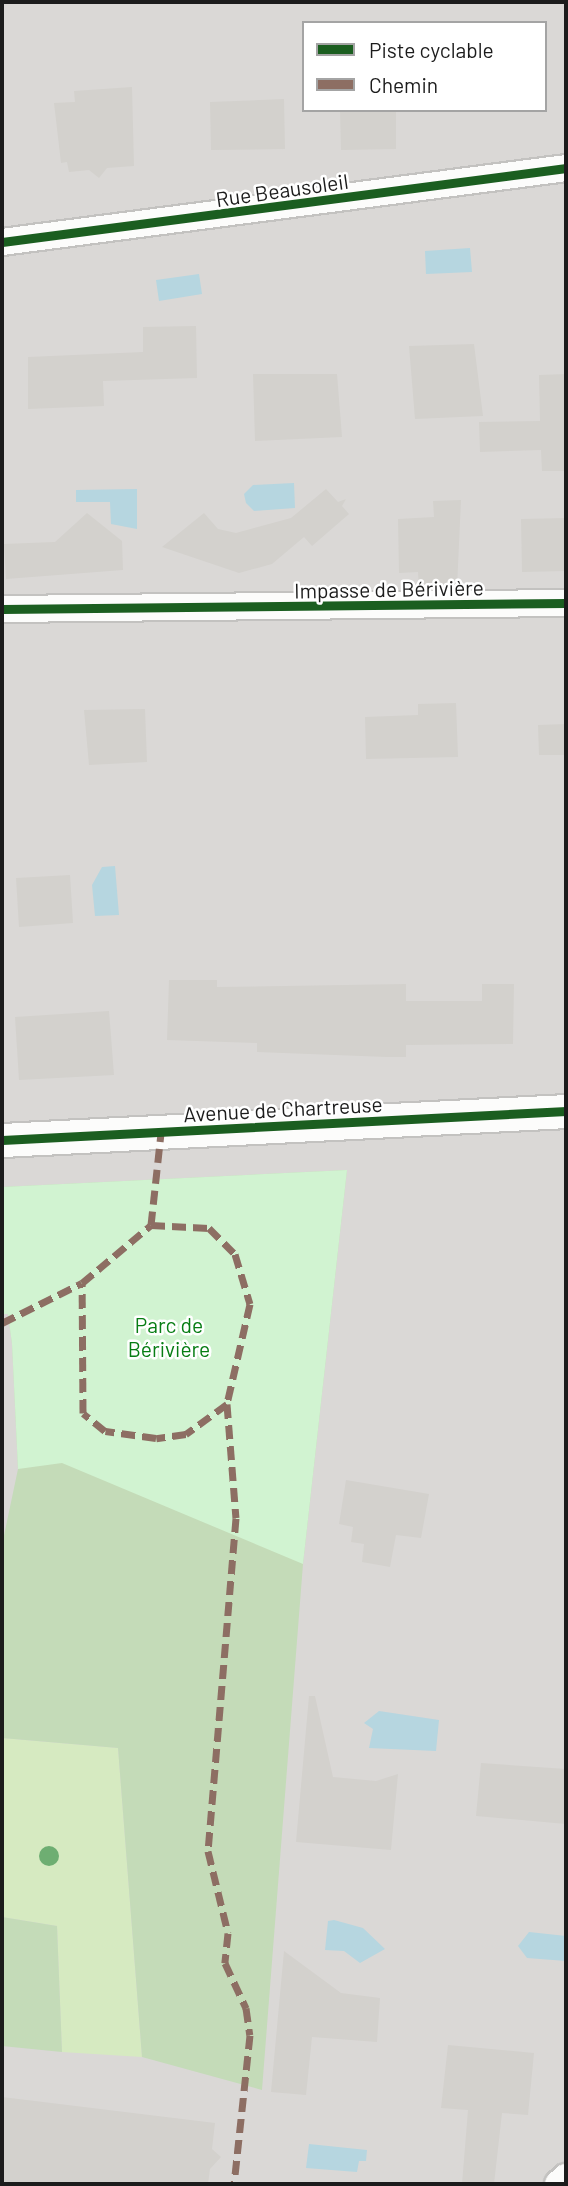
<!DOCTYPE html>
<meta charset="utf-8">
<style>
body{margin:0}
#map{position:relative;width:568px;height:2186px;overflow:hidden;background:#ebe9e4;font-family:Barlow,sans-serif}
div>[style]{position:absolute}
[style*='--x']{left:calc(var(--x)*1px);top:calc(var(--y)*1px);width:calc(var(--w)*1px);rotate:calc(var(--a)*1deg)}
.residential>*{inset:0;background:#dad8d6}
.grass>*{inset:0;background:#d6eac1}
.forest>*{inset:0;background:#c4dbb8}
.park>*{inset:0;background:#d1f3d1}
.water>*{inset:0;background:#b6d6e0}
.building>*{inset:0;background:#d3d1cd}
.roads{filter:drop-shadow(2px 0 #c3c2c0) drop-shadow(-2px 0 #c3c2c0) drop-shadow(0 2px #c3c2c0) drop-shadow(0 -2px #c3c2c0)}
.minor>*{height:26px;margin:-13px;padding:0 13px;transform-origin:13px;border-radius:13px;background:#fcfcfb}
.tertiary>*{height:33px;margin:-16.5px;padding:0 16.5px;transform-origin:16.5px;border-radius:16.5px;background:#fcfcfb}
.quiet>*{height:7px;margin-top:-3.5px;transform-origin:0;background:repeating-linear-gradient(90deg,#8d6e63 0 14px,transparent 0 21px)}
.cycleway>*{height:9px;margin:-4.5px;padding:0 4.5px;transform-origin:4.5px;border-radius:4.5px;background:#1b5e20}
.trees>*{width:20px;height:20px;margin:-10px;border-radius:50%;background:#6eae72}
span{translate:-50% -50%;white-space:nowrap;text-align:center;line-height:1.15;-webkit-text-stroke:5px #fff;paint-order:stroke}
.street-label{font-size:21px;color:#1c1c1c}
.park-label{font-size:21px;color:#077d14}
.frame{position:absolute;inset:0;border:4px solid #1c1c1c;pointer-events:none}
.legend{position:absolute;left:302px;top:21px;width:245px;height:91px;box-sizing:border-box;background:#fff;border:2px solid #a4a4a4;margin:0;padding:9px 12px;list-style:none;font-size:21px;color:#1c1c1c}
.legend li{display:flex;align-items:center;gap:14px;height:35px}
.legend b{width:35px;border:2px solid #a4a4a4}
</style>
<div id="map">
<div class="residential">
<i style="clip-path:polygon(evenodd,2px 2px,566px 2px,566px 2184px,2px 2184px,2px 2px,304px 23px,545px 23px,545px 110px,304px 110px,304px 23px)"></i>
</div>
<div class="grass">
<i style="clip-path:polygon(2px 1738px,118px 1748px,142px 2057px,62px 2052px,57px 1926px,2px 1917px)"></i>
</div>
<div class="forest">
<i style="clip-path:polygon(347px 1170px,303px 1564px,262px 2090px,142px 2057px,118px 1748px,2px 1738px,2px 1545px,18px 1469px,12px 1344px,8px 1314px,2px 1314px,2px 1187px)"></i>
<i style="clip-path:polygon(2px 1917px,57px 1926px,62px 2052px,2px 2046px)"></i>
</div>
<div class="park">
<i style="clip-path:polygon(347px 1170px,303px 1564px,62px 1463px,18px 1469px,12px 1344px,8px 1314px,2px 1314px,2px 1187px)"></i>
</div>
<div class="water">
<i style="clip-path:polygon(470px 248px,472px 272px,426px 274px,425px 251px)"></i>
<i style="clip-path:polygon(199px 274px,202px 294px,159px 301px,156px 280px)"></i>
<i style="clip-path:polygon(294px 483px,295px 508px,254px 511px,246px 503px,244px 494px,253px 485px)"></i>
<i style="clip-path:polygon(137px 489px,137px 529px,111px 524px,110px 502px,76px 502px,76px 490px)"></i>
<i style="clip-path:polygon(115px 866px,119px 915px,95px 916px,92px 885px,102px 867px)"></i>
<i style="clip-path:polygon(379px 1711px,439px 1720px,436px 1751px,369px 1748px,373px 1729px,364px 1723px)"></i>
<i style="clip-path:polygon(334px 1920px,363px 1928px,385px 1949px,360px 1963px,344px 1951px,325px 1950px,328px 1921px)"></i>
<i style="clip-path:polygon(529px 1932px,566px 1936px,566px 1961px,527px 1958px,518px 1946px)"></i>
<i style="clip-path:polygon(309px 2144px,367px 2150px,366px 2161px,359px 2161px,357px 2172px,306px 2168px)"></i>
</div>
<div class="building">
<i style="clip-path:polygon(132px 87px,134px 166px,107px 168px,99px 178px,89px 170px,69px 172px,67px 162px,61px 163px,54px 103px,75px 102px,74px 91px)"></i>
<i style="clip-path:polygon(284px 99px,285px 149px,211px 150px,210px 102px)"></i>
<i style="clip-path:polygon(340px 110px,396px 110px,396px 149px,341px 150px)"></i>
<i style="clip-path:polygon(196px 326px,197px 378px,103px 381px,104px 406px,28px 409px,28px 357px,143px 352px,143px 327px)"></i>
<i style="clip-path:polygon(474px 344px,483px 416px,415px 419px,409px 346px)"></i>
<i style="clip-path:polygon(253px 374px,337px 374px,342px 437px,255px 441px)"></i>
<i style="clip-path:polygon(566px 374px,566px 471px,542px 471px,541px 450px,480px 452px,479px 422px,540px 421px,539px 375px)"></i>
<i style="clip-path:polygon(326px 489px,338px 502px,346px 499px,342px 506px,349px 514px,312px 546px,304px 537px,272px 564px,239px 573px,162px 547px,204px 513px,218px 529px,236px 533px,291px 518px)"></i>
<i style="clip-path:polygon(461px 500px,457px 588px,419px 589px,418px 572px,399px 573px,398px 519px,434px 517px,433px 501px)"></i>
<i style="clip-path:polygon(87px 513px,122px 541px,123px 570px,6px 579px,4px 544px,55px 542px)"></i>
<i style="clip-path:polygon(566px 518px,566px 571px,522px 572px,521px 519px)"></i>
<i style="clip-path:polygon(456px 703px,458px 757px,366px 759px,365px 717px,418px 715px,418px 704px)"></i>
<i style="clip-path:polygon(145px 709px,147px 762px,89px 765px,84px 710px)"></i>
<i style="clip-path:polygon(566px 724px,566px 755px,539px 755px,538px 725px)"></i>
<i style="clip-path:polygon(70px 875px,73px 923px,19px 927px,16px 878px)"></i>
<i style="clip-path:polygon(169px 980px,217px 980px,217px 987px,406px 984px,406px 1001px,482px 1001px,482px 984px,514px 984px,513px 1044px,406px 1045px,406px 1057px,387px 1057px,257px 1052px,257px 1043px,167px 1040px)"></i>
<i style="clip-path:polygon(109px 1011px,114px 1075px,19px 1080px,15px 1017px)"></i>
<i style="clip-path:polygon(346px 1480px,429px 1494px,421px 1538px,396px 1535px,390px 1567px,362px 1562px,364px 1544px,351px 1542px,353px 1527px,339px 1524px)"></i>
<i style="clip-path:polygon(309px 1696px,315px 1696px,333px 1777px,376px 1781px,398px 1774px,391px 1850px,296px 1842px)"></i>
<i style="clip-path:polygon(481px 1763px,566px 1769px,566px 1824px,476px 1816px)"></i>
<i style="clip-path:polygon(284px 1951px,341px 1993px,380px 1998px,377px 2042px,312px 2037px,306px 2095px,271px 2092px)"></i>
<i style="clip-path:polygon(448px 2045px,534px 2053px,528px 2115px,502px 2113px,494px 2184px,462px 2184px,468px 2110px,441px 2108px)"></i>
<i style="clip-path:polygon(2px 2097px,215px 2123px,212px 2149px,221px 2157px,210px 2169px,208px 2184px,2px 2184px)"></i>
</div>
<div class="roads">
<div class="minor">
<i style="--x:2;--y:242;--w:569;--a:-7.47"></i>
<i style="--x:2;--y:609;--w:564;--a:-0.61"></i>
<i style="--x:558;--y:2184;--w:11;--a:-41"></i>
</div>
<div class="tertiary">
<i style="--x:2;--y:1140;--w:565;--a:-2.94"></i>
</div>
</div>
<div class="quiet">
<i style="--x:151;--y:1225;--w:58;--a:3"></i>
<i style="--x:209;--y:1228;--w:37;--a:45"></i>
<i style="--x:235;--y:1254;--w:52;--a:73.3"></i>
<i style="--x:250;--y:1304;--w:103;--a:103"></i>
<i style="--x:227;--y:1404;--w:51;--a:143.8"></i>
<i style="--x:186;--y:1434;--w:30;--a:172"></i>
<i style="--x:156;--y:1438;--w:51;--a:-172.2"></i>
<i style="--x:105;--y:1431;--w:28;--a:-141"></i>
<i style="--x:83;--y:1413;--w:130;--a:-90.4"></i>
<i style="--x:82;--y:1283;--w:90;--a:-40"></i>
<i style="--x:151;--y:1225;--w:93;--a:-83.8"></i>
<i style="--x:2;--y:1323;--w:89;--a:-26.6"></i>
<i style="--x:227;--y:1404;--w:114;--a:85.5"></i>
<i style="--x:236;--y:1518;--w:334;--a:94.8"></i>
<i style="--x:208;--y:1851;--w:84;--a:76.3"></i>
<i style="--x:228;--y:1933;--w:30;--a:96"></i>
<i style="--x:225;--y:1963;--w:50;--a:65"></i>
<i style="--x:246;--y:2008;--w:27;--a:82"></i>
<i style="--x:250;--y:2035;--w:150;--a:96.1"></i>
</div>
<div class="cycleway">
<i style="--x:2;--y:242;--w:569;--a:-7.47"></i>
<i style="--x:2;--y:609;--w:564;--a:-0.61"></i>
<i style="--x:2;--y:1140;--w:565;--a:-2.94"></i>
</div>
<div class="trees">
<i style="left:49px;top:1856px"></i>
</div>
<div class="street-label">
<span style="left:282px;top:190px;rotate:-8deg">Rue Beausoleil</span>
<span style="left:389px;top:589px;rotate:-1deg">Impasse de Bérivière</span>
<span style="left:283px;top:1109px;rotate:-3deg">Avenue de Chartreuse</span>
</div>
<div class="park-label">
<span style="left:169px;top:1337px">Parc de<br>Bérivière</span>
</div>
<div class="frame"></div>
<ul class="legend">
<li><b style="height:9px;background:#1b5e20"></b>Piste cyclable</li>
<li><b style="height:9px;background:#8d6e63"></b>Chemin</li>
</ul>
</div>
